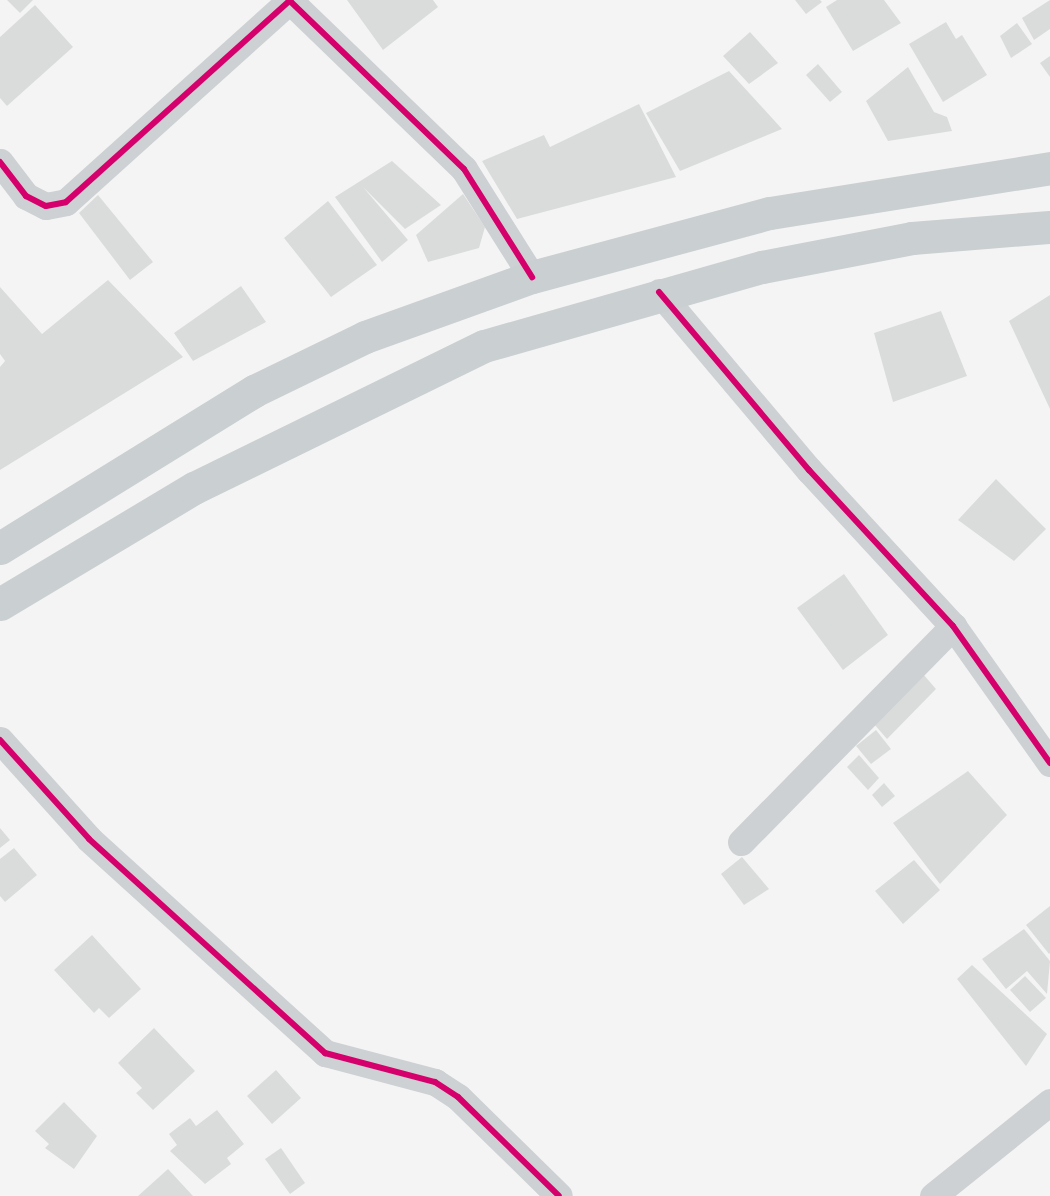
<!DOCTYPE html>
<style>
body{margin:0}
#map{position:relative;width:1050px;height:1196px;overflow:hidden;background:#f4f4f4;font-family:"PT Sans Narrow",sans-serif}
div>[style]{position:absolute}
[style*='--x']{left:calc(var(--x)*1px);top:calc(var(--y)*1px);width:calc(var(--w)*1px);rotate:calc(var(--a)*1deg)}
.building>*{inset:0;background:#dadcdc}
.street>*{height:27px;margin:-13.5px;padding:0 13.5px;transform-origin:13.5px;border-radius:13.5px;background:#cdd1d3}
.primary>*{height:33px;margin:-16.5px;padding:0 16.5px;transform-origin:16.5px;border-radius:16.5px;background:#cacfd1}
.cycleway>*{height:6px;margin:-3px;padding:0 3px;transform-origin:3px;border-radius:3px;background:#d6006c}
span{translate:-50% -50%;white-space:nowrap;text-align:center;line-height:1.15;-webkit-text-stroke:6px #fff;paint-order:stroke}
</style>
<div id="map">
<div class="building">
<i style="clip-path:polygon(7px 0,33px 0,20px 13px)"></i>
<i style="clip-path:polygon(347px 0,433px 0,438px 7px,383px 50px)"></i>
<i style="clip-path:polygon(795px 0,820px 0,822px 2px,806px 14px)"></i>
<i style="clip-path:polygon(837px 0,884px 0,901px 23px,853px 51px,826px 7px)"></i>
<i style="clip-path:polygon(1050px 0,1050px 29px,1034px 40px,1022px 18px)"></i>
<i style="clip-path:polygon(35px 5px,73px 47px,7px 106px,0 98px,0 37px)"></i>
<i style="clip-path:polygon(946px 22px,956px 39px,962px 35px,987px 75px,943px 102px,909px 44px)"></i>
<i style="clip-path:polygon(1017px 23px,1032px 44px,1011px 58px,1000px 36px)"></i>
<i style="clip-path:polygon(750px 32px,778px 63px,749px 84px,723px 56px)"></i>
<i style="clip-path:polygon(1050px 56px,1050px 77px,1040px 63px)"></i>
<i style="clip-path:polygon(818px 64px,842px 92px,830px 102px,806px 75px)"></i>
<i style="clip-path:polygon(908px 67px,934px 112px,947px 117px,952px 131px,888px 141px,866px 101px)"></i>
<i style="clip-path:polygon(729px 71px,782px 129px,680px 171px,646px 113px)"></i>
<i style="clip-path:polygon(639px 104px,676px 177px,517px 219px,482px 161px,544px 135px,550px 147px)"></i>
<i style="clip-path:polygon(392px 161px,441px 205px,405px 229px,363px 187px,408px 240px,382px 262px,335px 197px)"></i>
<i style="clip-path:polygon(463px 194px,485px 227px,479px 248px,428px 262px,416px 235px)"></i>
<i style="clip-path:polygon(98px 195px,153px 262px,130px 280px,79px 213px)"></i>
<i style="clip-path:polygon(328px 201px,377px 265px,331px 297px,284px 238px)"></i>
<i style="clip-path:polygon(108px 280px,183px 357px,0 470px,0 367px,5px 361px,0 354px,0 287px,42px 334px)"></i>
<i style="clip-path:polygon(241px 286px,266px 322px,193px 361px,174px 333px)"></i>
<i style="clip-path:polygon(1050px 295px,1050px 409px,1009px 321px)"></i>
<i style="clip-path:polygon(941px 311px,967px 376px,893px 402px,874px 333px)"></i>
<i style="clip-path:polygon(996px 479px,1046px 529px,1014px 561px,958px 520px)"></i>
<i style="clip-path:polygon(844px 574px,888px 635px,843px 670px,797px 608px)"></i>
<i style="clip-path:polygon(923px 674px,936px 689px,887px 739px,874px 724px)"></i>
<i style="clip-path:polygon(876px 730px,891px 749px,871px 764px,856px 746px)"></i>
<i style="clip-path:polygon(859px 755px,879px 778px,868px 790px,847px 767px)"></i>
<i style="clip-path:polygon(968px 771px,1007px 815px,940px 884px,893px 823px)"></i>
<i style="clip-path:polygon(884px 783px,895px 796px,882px 807px,872px 795px)"></i>
<i style="clip-path:polygon(0 828px,10px 840px,0 848px)"></i>
<i style="clip-path:polygon(14px 848px,37px 875px,5px 902px,0 896px,0 859px)"></i>
<i style="clip-path:polygon(742px 857px,769px 889px,744px 905px,721px 874px)"></i>
<i style="clip-path:polygon(914px 860px,940px 890px,903px 924px,875px 891px)"></i>
<i style="clip-path:polygon(1050px 906px,1050px 953px,1049px 954px,1026px 925px)"></i>
<i style="clip-path:polygon(1024px 929px,1050px 961px,1047px 994px,1027px 971px,1006px 989px,982px 959px)"></i>
<i style="clip-path:polygon(92px 935px,141px 989px,109px 1018px,99px 1008px,94px 1013px,54px 970px)"></i>
<i style="clip-path:polygon(972px 965px,1047px 1034px,1026px 1066px,957px 979px)"></i>
<i style="clip-path:polygon(1025px 976px,1046px 998px,1030px 1012px,1010px 990px)"></i>
<i style="clip-path:polygon(154px 1028px,195px 1071px,153px 1110px,136px 1093px,142px 1088px,118px 1063px)"></i>
<i style="clip-path:polygon(276px 1070px,301px 1098px,272px 1124px,247px 1096px)"></i>
<i style="clip-path:polygon(64px 1102px,97px 1136px,74px 1169px,45px 1148px,49px 1144px,35px 1131px)"></i>
<i style="clip-path:polygon(217px 1110px,244px 1144px,227px 1158px,231px 1164px,205px 1184px,170px 1151px,177px 1145px,169px 1134px,190px 1118px,196px 1126px)"></i>
<i style="clip-path:polygon(281px 1148px,305px 1183px,290px 1194px,265px 1159px)"></i>
<i style="clip-path:polygon(168px 1169px,193px 1196px,138px 1196px)"></i>
</div>
<div class="street">
<i style="--x:289;--y:0;--w:243;--a:44"></i>
<i style="--x:464;--y:169;--w:128;--a:57.8"></i>
<i style="--x:0;--y:162;--w:43;--a:52.6"></i>
<i style="--x:26;--y:196;--w:22;--a:27"></i>
<i style="--x:46;--y:206;--w:20;--a:-11"></i>
<i style="--x:66;--y:202;--w:302;--a:-42"></i>
<i style="--x:659;--y:292;--w:233;--a:49.9"></i>
<i style="--x:809;--y:470;--w:212;--a:47.3"></i>
<i style="--x:953;--y:626;--w:168;--a:54.7"></i>
<i style="--x:0;--y:740;--w:133;--a:48"></i>
<i style="--x:89;--y:839;--w:319;--a:42.2"></i>
<i style="--x:325;--y:1053;--w:114;--a:14.8"></i>
<i style="--x:435;--y:1082;--w:27;--a:33"></i>
<i style="--x:458;--y:1097;--w:141;--a:44.4"></i>
<i style="--x:741;--y:842;--w:303;--a:-45.5"></i>
<i style="--x:933;--y:1196;--w:150;--a:-38.8"></i>
</div>
<div class="primary">
<i style="--x:0;--y:548;--w:299;--a:-31.7"></i>
<i style="--x:254;--y:391;--w:123;--a:-25.9"></i>
<i style="--x:365;--y:337;--w:177;--a:-19.8"></i>
<i style="--x:532;--y:277;--w:246;--a:-15.1"></i>
<i style="--x:770;--y:213;--w:284;--a:-9.1"></i>
<i style="--x:0;--y:604;--w:226;--a:-30.9"></i>
<i style="--x:194;--y:488;--w:323;--a:-26.1"></i>
<i style="--x:484;--y:346;--w:289;--a:-15.9"></i>
<i style="--x:762;--y:267;--w:153;--a:-10.9"></i>
<i style="--x:912;--y:238;--w:138;--a:-4.6"></i>
</div>
<div class="cycleway">
<i style="--x:289;--y:0;--w:243;--a:44"></i>
<i style="--x:464;--y:169;--w:128;--a:57.8"></i>
<i style="--x:0;--y:162;--w:43;--a:52.6"></i>
<i style="--x:26;--y:196;--w:22;--a:27"></i>
<i style="--x:46;--y:206;--w:20;--a:-11"></i>
<i style="--x:66;--y:202;--w:302;--a:-42"></i>
<i style="--x:659;--y:292;--w:233;--a:49.9"></i>
<i style="--x:809;--y:470;--w:212;--a:47.3"></i>
<i style="--x:953;--y:626;--w:168;--a:54.7"></i>
<i style="--x:0;--y:740;--w:133;--a:48"></i>
<i style="--x:89;--y:839;--w:319;--a:42.2"></i>
<i style="--x:325;--y:1053;--w:114;--a:14.8"></i>
<i style="--x:435;--y:1082;--w:27;--a:33"></i>
<i style="--x:458;--y:1097;--w:141;--a:44.4"></i>
</div>
</div>
